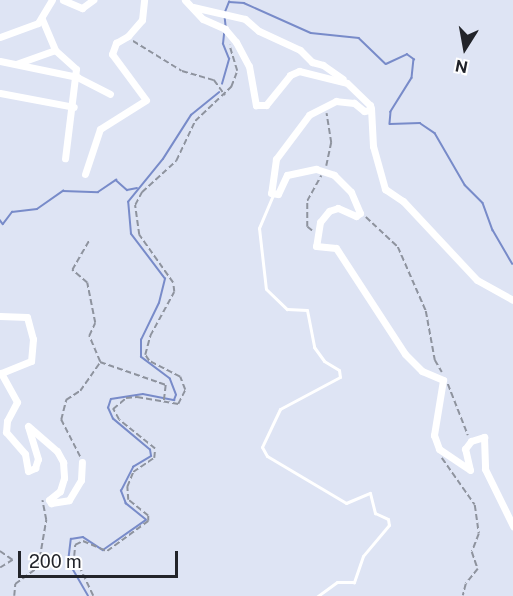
<!DOCTYPE html>
<style>
body{margin:0}
#map{position:relative;width:513px;height:596px;overflow:hidden;background:#dee4f4;font-family:"Public Sans",sans-serif}
div>[style]{position:absolute}
[style*='--x']{left:calc(var(--x)*1px);top:calc(var(--y)*1px);width:calc(var(--w)*1px);rotate:calc(var(--a)*1deg)}
.stream>*{height:1.5px;margin:-0.75px;padding:0 0.75px;transform-origin:0.75px;border-radius:0.75px;background:#788bc9}
.path>*{height:1.5px;margin-top:-0.75px;transform-origin:0;background:repeating-linear-gradient(90deg,#8e939e 0 6px,transparent 0 9px)}
.service>*{height:3px;margin:-1.5px;padding:0 1.5px;transform-origin:1.5px;border-radius:1.5px;background:#fff}
.minor>*{height:7px;margin:-3.5px;padding:0 3.5px;transform-origin:3.5px;border-radius:3.5px;background:#fff}
span{translate:-50% -50%;white-space:nowrap;text-align:center;line-height:1.15;-webkit-text-stroke:5px #fff;paint-order:stroke}
.north{position:absolute;left:435px;top:18px;width:60px;height:60px;-webkit-text-stroke:4px #fff;paint-order:stroke;rotate:191deg;font-size:16px;font-weight:700;line-height:24px;text-align:center;color:#22242a}
.north::after{content:'';display:block;margin:auto;width:21px;height:27px;background:#22242a;clip-path:polygon(50% 0,100% 100%,50% 72%,0 100%)}
.scale{position:absolute;left:18px;top:551px;width:160px;height:27px;box-sizing:border-box;border:3px solid #22242a;border-top:0;padding-left:8px;font-size:18px;line-height:21px;white-space:nowrap;color:#22242a;-webkit-text-stroke:4px #fff;paint-order:stroke}
</style>
<div id="map">
<div class="stream">
<i style="--x:225;--y:12;--w:11;--a:-68"></i>
<i style="--x:229;--y:2;--w:15;--a:4"></i>
<i style="--x:244;--y:3;--w:73;--a:24.1"></i>
<i style="--x:311;--y:33;--w:48;--a:5.9"></i>
<i style="--x:359;--y:38;--w:37;--a:44"></i>
<i style="--x:386;--y:64;--w:23;--a:-25"></i>
<i style="--x:407;--y:54;--w:9;--a:36"></i>
<i style="--x:414;--y:59;--w:19;--a:96"></i>
<i style="--x:412;--y:78;--w:40;--a:122"></i>
<i style="--x:391;--y:112;--w:12;--a:95"></i>
<i style="--x:390;--y:124;--w:30;--a:-2"></i>
<i style="--x:420;--y:123;--w:18;--a:34"></i>
<i style="--x:435;--y:133;--w:60;--a:60"></i>
<i style="--x:465;--y:185;--w:25;--a:45"></i>
<i style="--x:483;--y:203;--w:29;--a:70"></i>
<i style="--x:493;--y:230;--w:39;--a:60"></i>
<i style="--x:225;--y:16;--w:10;--a:84"></i>
<i style="--x:222;--y:84;--w:26;--a:-74"></i>
<i style="--x:229;--y:59;--w:16;--a:-112"></i>
<i style="--x:223;--y:44;--w:10;--a:-84"></i>
<i style="--x:0;--y:220;--w:5;--a:53"></i>
<i style="--x:3;--y:224;--w:15;--a:-53"></i>
<i style="--x:12;--y:212;--w:25;--a:-7"></i>
<i style="--x:37;--y:209;--w:32;--a:-35"></i>
<i style="--x:63;--y:191;--w:35;--a:2"></i>
<i style="--x:98;--y:192;--w:22;--a:-34"></i>
<i style="--x:116;--y:180;--w:15;--a:42"></i>
<i style="--x:127;--y:190;--w:10;--a:-11"></i>
<i style="--x:88;--y:596;--w:39;--a:-120"></i>
<i style="--x:68;--y:562;--w:23;--a:-83"></i>
<i style="--x:71;--y:539;--w:12;--a:-9"></i>
<i style="--x:83;--y:537;--w:24;--a:33"></i>
<i style="--x:103;--y:550;--w:52;--a:-34.9"></i>
<i style="--x:146;--y:520;--w:26;--a:-141"></i>
<i style="--x:126;--y:504;--w:14;--a:-111"></i>
<i style="--x:121;--y:491;--w:27;--a:-63"></i>
<i style="--x:133;--y:467;--w:21;--a:-31"></i>
<i style="--x:151;--y:456;--w:6;--a:-99"></i>
<i style="--x:150;--y:450;--w:48;--a:-140"></i>
<i style="--x:113;--y:419;--w:12;--a:-114"></i>
<i style="--x:108;--y:408;--w:9;--a:-72"></i>
<i style="--x:111;--y:399;--w:32;--a:-9"></i>
<i style="--x:143;--y:394;--w:32;--a:11"></i>
<i style="--x:174;--y:400;--w:5;--a:-68"></i>
<i style="--x:176;--y:395;--w:17;--a:-111"></i>
<i style="--x:170;--y:379;--w:36;--a:-143"></i>
<i style="--x:141;--y:357;--w:17;--a:-90"></i>
<i style="--x:141;--y:340;--w:41;--a:-64.1"></i>
<i style="--x:159;--y:303;--w:25;--a:-76"></i>
<i style="--x:165;--y:279;--w:56;--a:-127.1"></i>
<i style="--x:131;--y:234;--w:32;--a:-95"></i>
<i style="--x:128;--y:202;--w:55;--a:-50.9"></i>
<i style="--x:163;--y:159;--w:52;--a:-57.5"></i>
<i style="--x:191;--y:115;--w:36;--a:-39"></i>
</div>
<div class="path">
<i style="--x:133;--y:41;--w:57;--a:31.5"></i>
<i style="--x:182;--y:71;--w:33;--a:16"></i>
<i style="--x:214;--y:80;--w:19;--a:54"></i>
<i style="--x:326;--y:166;--w:24;--a:-78"></i>
<i style="--x:331;--y:143;--w:30;--a:-99"></i>
<i style="--x:366;--y:217;--w:44;--a:43.2"></i>
<i style="--x:398;--y:247;--w:70;--a:66.4"></i>
<i style="--x:426;--y:311;--w:50;--a:79.6"></i>
<i style="--x:435;--y:360;--w:14;--a:60"></i>
<i style="--x:312;--y:231;--w:6;--a:-141"></i>
<i style="--x:307;--y:227;--w:26;--a:-90"></i>
<i style="--x:307;--y:201;--w:29;--a:-61"></i>
<i style="--x:100;--y:362;--w:70;--a:19.2"></i>
<i style="--x:166;--y:385;--w:16;--a:97"></i>
<i style="--x:448;--y:384;--w:55;--a:68.6"></i>
<i style="--x:80;--y:457;--w:42;--a:-117.2"></i>
<i style="--x:61;--y:420;--w:21;--a:-76"></i>
<i style="--x:66;--y:400;--w:17;--a:-33"></i>
<i style="--x:80;--y:391;--w:35;--a:-55"></i>
<i style="--x:100;--y:362;--w:28;--a:-113"></i>
<i style="--x:89;--y:336;--w:14;--a:-65"></i>
<i style="--x:95;--y:323;--w:41;--a:-101.3"></i>
<i style="--x:87;--y:283;--w:20;--a:-139"></i>
<i style="--x:72;--y:270;--w:34;--a:-60"></i>
<i style="--x:442;--y:458;--w:57;--a:54.9"></i>
<i style="--x:475;--y:505;--w:29;--a:82"></i>
<i style="--x:479;--y:534;--w:19;--a:111"></i>
<i style="--x:472;--y:552;--w:18;--a:71"></i>
<i style="--x:478;--y:569;--w:19;--a:129"></i>
<i style="--x:466;--y:584;--w:12;--a:104"></i>
<i style="--x:0;--y:551;--w:16;--a:35"></i>
<i style="--x:13;--y:560;--w:15;--a:148"></i>
<i style="--x:14;--y:596;--w:12;--a:-85"></i>
<i style="--x:15;--y:584;--w:29;--a:-36"></i>
<i style="--x:38;--y:567;--w:48;--a:-80.3"></i>
<i style="--x:46;--y:520;--w:20;--a:-101"></i>
<i style="--x:93;--y:596;--w:44;--a:-115.4"></i>
<i style="--x:74;--y:556;--w:11;--a:-85"></i>
<i style="--x:75;--y:545;--w:9;--a:-27"></i>
<i style="--x:83;--y:541;--w:26;--a:23"></i>
<i style="--x:107;--y:551;--w:51;--a:-36.2"></i>
<i style="--x:148;--y:521;--w:5;--a:-90"></i>
<i style="--x:148;--y:516;--w:26;--a:-141"></i>
<i style="--x:128;--y:500;--w:13;--a:-94"></i>
<i style="--x:127;--y:487;--w:16;--a:-68"></i>
<i style="--x:133;--y:472;--w:25;--a:-34"></i>
<i style="--x:154;--y:458;--w:9;--a:-84"></i>
<i style="--x:155;--y:449;--w:46;--a:-141.1"></i>
<i style="--x:119;--y:420;--w:13;--a:-119"></i>
<i style="--x:113;--y:409;--w:17;--a:-40"></i>
<i style="--x:126;--y:398;--w:11;--a:-5"></i>
<i style="--x:137;--y:397;--w:42;--a:9.7"></i>
<i style="--x:178;--y:404;--w:16;--a:-63"></i>
<i style="--x:185;--y:390;--w:14;--a:-111"></i>
<i style="--x:180;--y:377;--w:35;--a:-153"></i>
<i style="--x:149;--y:361;--w:7;--a:-124"></i>
<i style="--x:145;--y:355;--w:20;--a:-75"></i>
<i style="--x:150;--y:336;--w:50;--a:-61.4"></i>
<i style="--x:174;--y:292;--w:9;--a:-96"></i>
<i style="--x:173;--y:283;--w:59;--a:-125.3"></i>
<i style="--x:139;--y:235;--w:30;--a:-98"></i>
<i style="--x:135;--y:205;--w:15;--a:-62"></i>
<i style="--x:142;--y:192;--w:46;--a:-42.4"></i>
<i style="--x:176;--y:161;--w:44;--a:-64.6"></i>
<i style="--x:195;--y:121;--w:50;--a:-43.4"></i>
<i style="--x:231;--y:87;--w:17;--a:-69"></i>
<i style="--x:237;--y:71;--w:27;--a:-107"></i>
</div>
<div class="service">
<i style="--x:273;--y:195;--w:36;--a:113"></i>
<i style="--x:259;--y:228;--w:61;--a:83.5"></i>
<i style="--x:266;--y:289;--w:29;--a:44"></i>
<i style="--x:287;--y:309;--w:20;--a:3"></i>
<i style="--x:307;--y:310;--w:38;--a:79"></i>
<i style="--x:314;--y:347;--w:17;--a:54"></i>
<i style="--x:324;--y:361;--w:17;--a:31"></i>
<i style="--x:339;--y:370;--w:7;--a:82"></i>
<i style="--x:340;--y:377;--w:68;--a:151.9"></i>
<i style="--x:280;--y:409;--w:42;--a:115.3"></i>
<i style="--x:262;--y:447;--w:10;--a:61"></i>
<i style="--x:267;--y:456;--w:92;--a:30.7"></i>
<i style="--x:346;--y:503;--w:26;--a:-23"></i>
<i style="--x:370;--y:493;--w:21;--a:76"></i>
<i style="--x:375;--y:513;--w:14;--a:25"></i>
<i style="--x:388;--y:519;--w:6;--a:81"></i>
<i style="--x:389;--y:525;--w:40;--a:130"></i>
<i style="--x:363;--y:556;--w:28;--a:109"></i>
<i style="--x:354;--y:582;--w:17;--a:180"></i>
<i style="--x:337;--y:582;--w:24;--a:144"></i>
</div>
<div class="minor">
<i style="--x:63;--y:0;--w:21;--a:23"></i>
<i style="--x:82;--y:8;--w:14;--a:-36"></i>
<i style="--x:185;--y:0;--w:26;--a:47"></i>
<i style="--x:203;--y:19;--w:24;--a:24"></i>
<i style="--x:225;--y:29;--w:17;--a:50"></i>
<i style="--x:236;--y:42;--w:27;--a:62"></i>
<i style="--x:249;--y:66;--w:40;--a:80"></i>
<i style="--x:256;--y:105;--w:10;--a:0"></i>
<i style="--x:266;--y:105;--w:38;--a:-51"></i>
<i style="--x:290;--y:75;--w:10;--a:-24"></i>
<i style="--x:299;--y:71;--w:49;--a:14"></i>
<i style="--x:347;--y:83;--w:32;--a:44"></i>
<i style="--x:370;--y:105;--w:5;--a:90"></i>
<i style="--x:370;--y:110;--w:6;--a:171"></i>
<i style="--x:364;--y:111;--w:13;--a:-141"></i>
<i style="--x:354;--y:103;--w:18;--a:-174"></i>
<i style="--x:336;--y:101;--w:30;--a:153"></i>
<i style="--x:309;--y:115;--w:55;--a:126.9"></i>
<i style="--x:276;--y:159;--w:34;--a:98"></i>
<i style="--x:271;--y:193;--w:7;--a:8"></i>
<i style="--x:278;--y:194;--w:21;--a:-65"></i>
<i style="--x:287;--y:175;--w:30;--a:-12"></i>
<i style="--x:316;--y:169;--w:19;--a:18"></i>
<i style="--x:334;--y:175;--w:24;--a:45"></i>
<i style="--x:351;--y:192;--w:23;--a:67"></i>
<i style="--x:360;--y:213;--w:5;--a:143"></i>
<i style="--x:356;--y:216;--w:20;--a:-156"></i>
<i style="--x:338;--y:208;--w:9;--a:162"></i>
<i style="--x:329;--y:211;--w:14;--a:129"></i>
<i style="--x:320;--y:222;--w:24;--a:99"></i>
<i style="--x:316;--y:246;--w:20;--a:6"></i>
<i style="--x:336;--y:248;--w:126;--a:56.9"></i>
<i style="--x:405;--y:354;--w:24;--a:45"></i>
<i style="--x:422;--y:371;--w:23;--a:23"></i>
<i style="--x:443;--y:380;--w:56;--a:99.3"></i>
<i style="--x:434;--y:435;--w:15;--a:70"></i>
<i style="--x:439;--y:449;--w:37;--a:34"></i>
<i style="--x:470;--y:470;--w:22;--a:-103"></i>
<i style="--x:465;--y:449;--w:10;--a:-53"></i>
<i style="--x:471;--y:441;--w:14;--a:-17"></i>
<i style="--x:484;--y:437;--w:32;--a:88"></i>
<i style="--x:485;--y:469;--w:64;--a:63.8"></i>
<i style="--x:193;--y:7;--w:53;--a:13"></i>
<i style="--x:245;--y:19;--w:18;--a:41"></i>
<i style="--x:259;--y:31;--w:45;--a:24.9"></i>
<i style="--x:300;--y:50;--w:17;--a:45"></i>
<i style="--x:312;--y:62;--w:11;--a:15"></i>
<i style="--x:323;--y:65;--w:24;--a:35"></i>
<i style="--x:42;--y:19;--w:34;--a:67"></i>
<i style="--x:55;--y:50;--w:28;--a:42"></i>
<i style="--x:76;--y:69;--w:90;--a:97"></i>
<i style="--x:0;--y:37;--w:40;--a:-20.2"></i>
<i style="--x:38;--y:23;--w:27;--a:-59"></i>
<i style="--x:0;--y:61;--w:79;--a:11.7"></i>
<i style="--x:77;--y:77;--w:37;--a:27"></i>
<i style="--x:16;--y:64;--w:41;--a:-19.7"></i>
<i style="--x:0;--y:93;--w:75;--a:10.7"></i>
<i style="--x:371;--y:108;--w:38;--a:87"></i>
<i style="--x:373;--y:146;--w:45;--a:74.4"></i>
<i style="--x:385;--y:189;--w:22;--a:34"></i>
<i style="--x:403;--y:201;--w:108;--a:46.9"></i>
<i style="--x:477;--y:280;--w:41;--a:29.1"></i>
<i style="--x:85;--y:174;--w:47;--a:-71.6"></i>
<i style="--x:100;--y:129;--w:54;--a:-32.2"></i>
<i style="--x:146;--y:100;--w:57;--a:-126.5"></i>
<i style="--x:112;--y:54;--w:12;--a:-70"></i>
<i style="--x:116;--y:43;--w:14;--a:-30"></i>
<i style="--x:128;--y:36;--w:21;--a:-49"></i>
<i style="--x:142;--y:20;--w:20;--a:-84"></i>
<i style="--x:0;--y:316;--w:27;--a:2"></i>
<i style="--x:27;--y:317;--w:23;--a:75"></i>
<i style="--x:33;--y:339;--w:22;--a:95"></i>
<i style="--x:31;--y:361;--w:32;--a:158"></i>
<i style="--x:1;--y:373;--w:33;--a:61"></i>
<i style="--x:17;--y:402;--w:21;--a:118"></i>
<i style="--x:7;--y:421;--w:11;--a:95"></i>
<i style="--x:6;--y:432;--w:29;--a:49"></i>
<i style="--x:25;--y:454;--w:17;--a:80"></i>
<i style="--x:28;--y:471;--w:8;--a:-23"></i>
<i style="--x:35;--y:468;--w:9;--a:-72"></i>
<i style="--x:38;--y:459;--w:34;--a:-107"></i>
<i style="--x:28;--y:426;--w:38;--a:41"></i>
<i style="--x:57;--y:451;--w:13;--a:61"></i>
<i style="--x:63;--y:462;--w:16;--a:86"></i>
<i style="--x:64;--y:478;--w:14;--a:107"></i>
<i style="--x:60;--y:491;--w:14;--a:141"></i>
<i style="--x:49;--y:500;--w:4;--a:56"></i>
<i style="--x:51;--y:503;--w:18;--a:-9"></i>
<i style="--x:69;--y:500;--w:23;--a:-59"></i>
<i style="--x:81;--y:480;--w:18;--a:-87"></i>
</div>
<div class="north">N</div>
<div class="scale">200 m</div>
</div>
